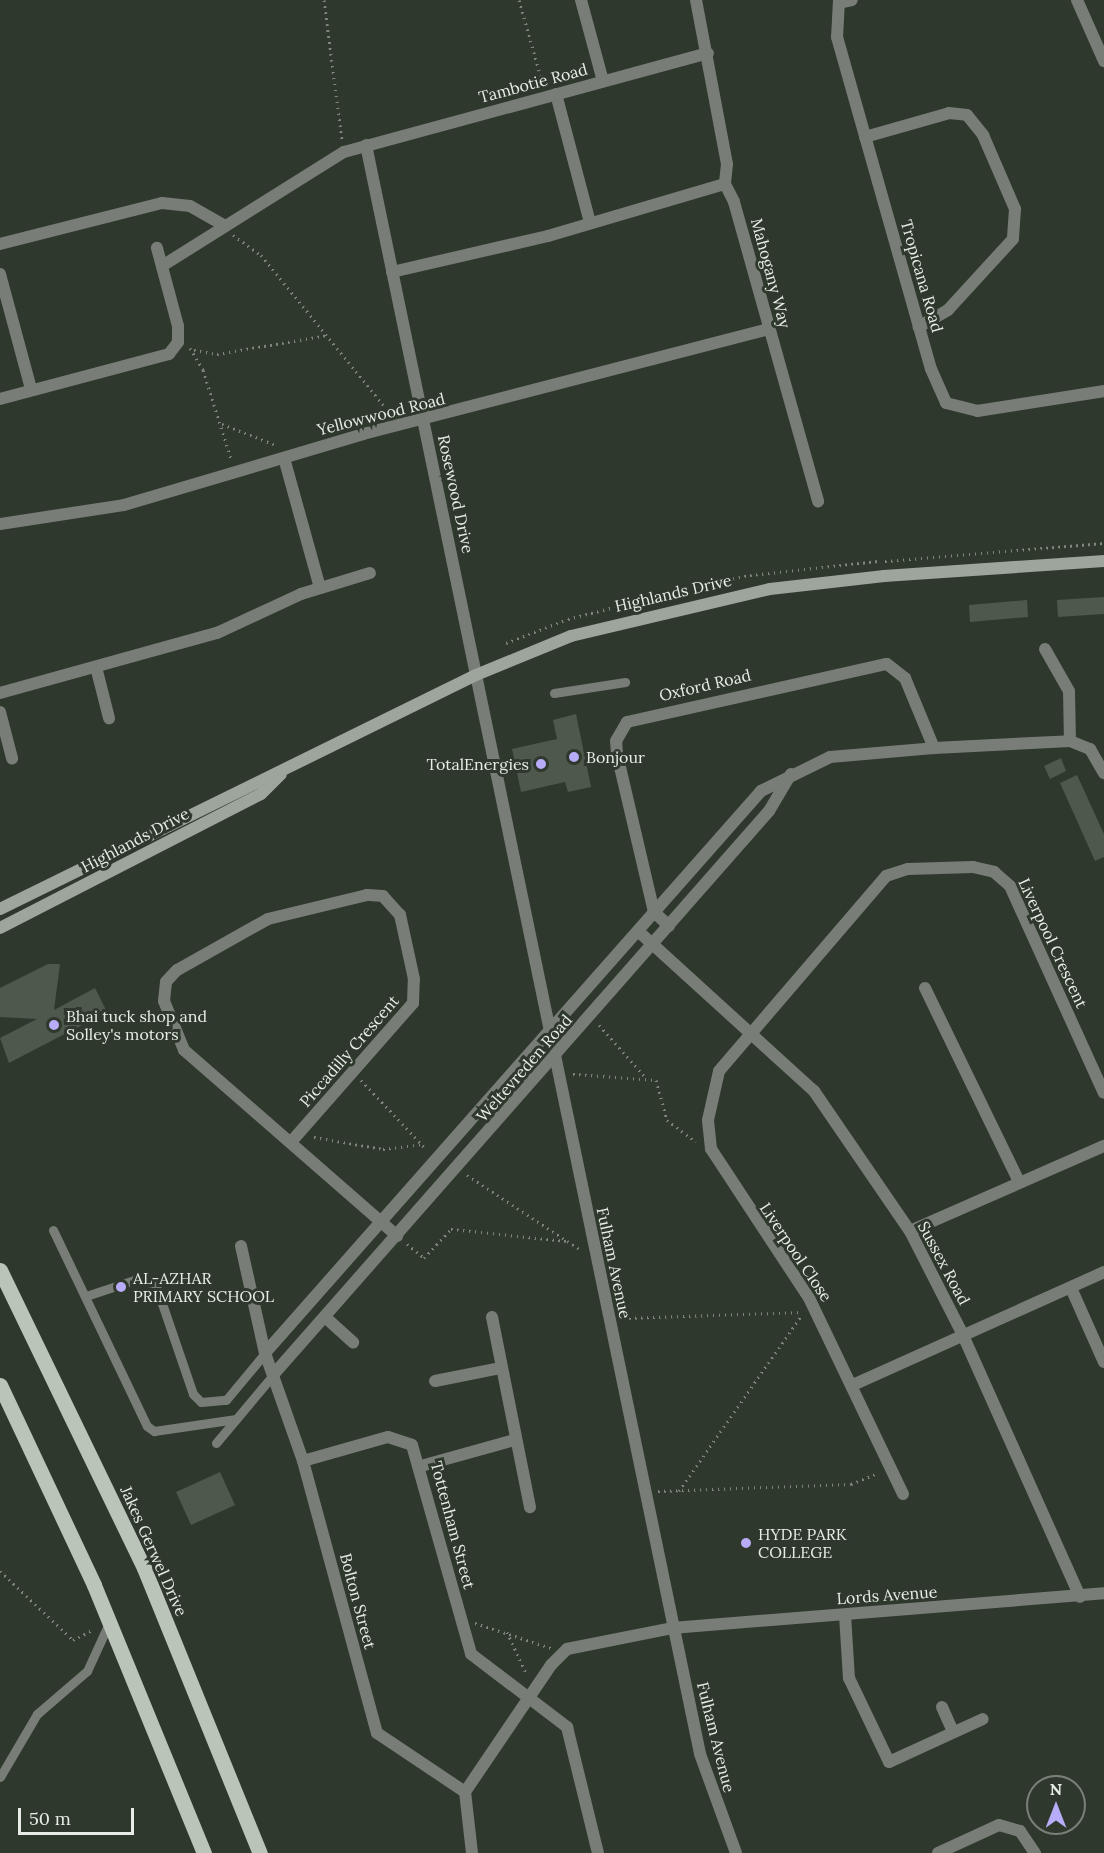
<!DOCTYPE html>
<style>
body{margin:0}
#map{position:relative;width:1104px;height:1853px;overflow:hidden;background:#2f382d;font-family:Lora,serif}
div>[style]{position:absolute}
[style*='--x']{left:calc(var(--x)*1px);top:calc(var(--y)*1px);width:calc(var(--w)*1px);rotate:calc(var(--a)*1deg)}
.building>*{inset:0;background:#4e584d}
.path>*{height:3px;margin-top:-1.5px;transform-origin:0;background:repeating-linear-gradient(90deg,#7e857c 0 1.5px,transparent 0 6px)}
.service>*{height:9px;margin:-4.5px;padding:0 4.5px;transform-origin:4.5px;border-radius:4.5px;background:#787d77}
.minor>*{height:12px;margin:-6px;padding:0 6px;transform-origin:6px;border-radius:6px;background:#787d77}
.secondary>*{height:12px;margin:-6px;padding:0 6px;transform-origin:6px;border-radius:6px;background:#9da59c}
.primary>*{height:15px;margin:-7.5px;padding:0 7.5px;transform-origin:7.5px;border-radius:7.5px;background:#bac4b9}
.dots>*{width:16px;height:16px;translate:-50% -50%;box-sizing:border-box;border:3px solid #2f382d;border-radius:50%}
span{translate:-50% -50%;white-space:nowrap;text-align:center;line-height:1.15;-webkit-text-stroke:6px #2f382d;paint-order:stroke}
.street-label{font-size:16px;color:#e7ede6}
.poi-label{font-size:16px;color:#e7ede6}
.left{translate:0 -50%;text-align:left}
.right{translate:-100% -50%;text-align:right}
.north{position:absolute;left:1026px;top:1775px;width:60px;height:60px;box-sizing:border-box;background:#2f382d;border:2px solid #798077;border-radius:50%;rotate:0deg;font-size:16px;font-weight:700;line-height:24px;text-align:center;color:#e7ede6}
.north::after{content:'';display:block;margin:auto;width:21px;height:27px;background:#b8abf7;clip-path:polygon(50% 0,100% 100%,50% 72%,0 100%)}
.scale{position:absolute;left:18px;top:1808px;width:116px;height:27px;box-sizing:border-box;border:3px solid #e7ede6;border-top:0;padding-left:8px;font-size:18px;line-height:21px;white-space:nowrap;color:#e7ede6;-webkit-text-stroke:4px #2f382d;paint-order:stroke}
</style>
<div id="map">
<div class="building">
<i style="clip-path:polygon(1104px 597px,1104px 614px,1058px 617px,1057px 600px)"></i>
<i style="clip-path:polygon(1027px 600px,1028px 617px,970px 622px,969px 605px)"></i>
<i style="clip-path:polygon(576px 714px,591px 787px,568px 792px,565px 782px,521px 792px,512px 749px,557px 739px,553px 720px)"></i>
<i style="clip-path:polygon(1061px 758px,1066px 771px,1050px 779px,1044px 766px)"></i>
<i style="clip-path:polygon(1077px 775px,1104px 834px,1104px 857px,1095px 861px,1060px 783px)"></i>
<i style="clip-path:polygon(48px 964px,60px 964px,54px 1010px,95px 988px,107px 1012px,9px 1063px,0 1038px,37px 1019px,0 1017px,0 988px)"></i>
<i style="clip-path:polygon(220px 1472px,235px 1505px,191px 1525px,176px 1492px)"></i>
</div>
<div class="path">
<i style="--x:324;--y:0;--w:142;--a:82.7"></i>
<i style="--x:519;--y:0;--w:88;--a:74.2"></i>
<i style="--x:233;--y:235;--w:34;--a:36"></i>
<i style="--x:261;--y:255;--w:204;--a:50.8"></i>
<i style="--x:190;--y:348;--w:26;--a:59"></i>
<i style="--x:203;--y:370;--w:93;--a:72.5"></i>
<i style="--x:194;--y:350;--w:23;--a:10"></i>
<i style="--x:217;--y:354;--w:113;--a:-9.7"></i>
<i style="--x:222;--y:424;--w:58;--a:21.3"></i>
<i style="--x:885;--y:561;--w:220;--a:-4.7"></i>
<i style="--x:506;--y:643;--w:66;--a:-21.2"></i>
<i style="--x:568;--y:619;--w:116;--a:-14.5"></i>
<i style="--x:680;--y:590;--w:72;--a:-12.1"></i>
<i style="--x:750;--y:575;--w:129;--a:-6.2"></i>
<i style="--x:599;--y:1025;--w:71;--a:48.4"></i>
<i style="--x:573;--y:1074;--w:83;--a:4.1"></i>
<i style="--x:656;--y:1080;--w:41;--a:74.6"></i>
<i style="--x:667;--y:1120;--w:36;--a:37"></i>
<i style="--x:361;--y:1080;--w:96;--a:46.7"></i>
<i style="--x:314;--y:1137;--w:70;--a:9.9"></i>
<i style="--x:383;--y:1149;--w:38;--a:-7"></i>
<i style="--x:467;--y:1175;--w:136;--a:33.3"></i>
<i style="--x:407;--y:1244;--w:22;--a:39"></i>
<i style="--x:424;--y:1258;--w:40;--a:-47"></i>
<i style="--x:451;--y:1229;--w:117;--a:5.9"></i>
<i style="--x:623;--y:1318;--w:179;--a:-1.9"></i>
<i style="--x:658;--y:1491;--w:193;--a:-2.1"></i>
<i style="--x:851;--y:1484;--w:29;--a:-22"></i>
<i style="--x:679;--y:1491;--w:215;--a:-55.1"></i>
<i style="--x:0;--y:1571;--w:100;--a:43.4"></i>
<i style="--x:73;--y:1640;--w:20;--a:-27"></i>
<i style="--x:475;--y:1623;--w:80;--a:18.2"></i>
<i style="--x:507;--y:1632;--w:47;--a:65.1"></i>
</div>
<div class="service">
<i style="--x:554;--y:693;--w:72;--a:-8.8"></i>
<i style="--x:53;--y:1230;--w:217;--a:64.4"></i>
<i style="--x:147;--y:1426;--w:9;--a:36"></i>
<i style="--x:154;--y:1431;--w:83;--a:-8.3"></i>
<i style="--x:86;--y:1296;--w:51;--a:-18.4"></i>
<i style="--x:134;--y:1280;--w:21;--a:8"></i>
<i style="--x:155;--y:1283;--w:117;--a:71.1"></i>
<i style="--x:193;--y:1394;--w:11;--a:45"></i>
<i style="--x:201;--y:1402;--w:25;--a:-5"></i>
<i style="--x:226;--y:1400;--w:61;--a:-50.3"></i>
<i style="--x:216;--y:1443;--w:89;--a:-50"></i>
<i style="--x:0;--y:1777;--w:73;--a:-59.6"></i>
<i style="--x:37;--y:1714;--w:66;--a:-40.7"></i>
<i style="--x:87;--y:1671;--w:53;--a:-65.4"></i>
</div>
<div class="minor">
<i style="--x:581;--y:0;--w:84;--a:74.8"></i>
<i style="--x:696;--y:0;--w:167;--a:79.3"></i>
<i style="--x:727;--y:164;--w:20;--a:96"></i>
<i style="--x:725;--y:184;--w:20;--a:63"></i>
<i style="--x:734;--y:202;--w:311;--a:74.3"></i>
<i style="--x:839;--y:0;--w:37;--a:93"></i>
<i style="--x:837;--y:37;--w:345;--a:74.2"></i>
<i style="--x:931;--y:369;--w:37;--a:66"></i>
<i style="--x:946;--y:403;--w:32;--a:14"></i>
<i style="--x:977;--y:411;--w:129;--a:-8.9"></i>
<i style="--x:1077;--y:0;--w:67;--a:66.1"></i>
<i style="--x:839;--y:3;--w:13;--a:-13"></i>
<i style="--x:556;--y:94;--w:133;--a:75.2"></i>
<i style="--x:865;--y:137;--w:87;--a:-15.9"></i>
<i style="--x:949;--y:113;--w:18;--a:6"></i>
<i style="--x:967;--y:115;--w:26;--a:51"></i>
<i style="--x:983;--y:135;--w:81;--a:66.6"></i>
<i style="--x:1015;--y:209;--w:30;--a:94"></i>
<i style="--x:1013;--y:239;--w:96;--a:132.5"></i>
<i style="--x:948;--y:310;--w:34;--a:150"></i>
<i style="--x:366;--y:145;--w:1643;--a:78.27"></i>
<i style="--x:700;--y:1754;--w:105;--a:70"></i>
<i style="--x:0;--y:244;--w:167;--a:-14.2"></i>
<i style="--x:162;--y:203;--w:28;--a:6"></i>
<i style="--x:190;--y:206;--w:40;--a:29.7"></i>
<i style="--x:162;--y:266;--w:215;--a:-32.1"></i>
<i style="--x:344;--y:152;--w:377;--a:-15.2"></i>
<i style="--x:392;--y:272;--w:160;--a:-13"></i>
<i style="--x:548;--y:236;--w:184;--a:-16.4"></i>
<i style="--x:0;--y:274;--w:119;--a:74.9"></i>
<i style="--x:0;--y:399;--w:175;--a:-14.9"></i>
<i style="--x:169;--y:354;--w:15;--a:-53"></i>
<i style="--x:178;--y:342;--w:16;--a:-90"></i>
<i style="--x:178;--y:326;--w:81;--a:-105.1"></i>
<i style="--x:284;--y:458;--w:135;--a:74.5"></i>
<i style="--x:0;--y:524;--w:125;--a:-8.7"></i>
<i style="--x:124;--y:505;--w:249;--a:-16.5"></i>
<i style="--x:363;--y:434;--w:419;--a:-14.5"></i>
<i style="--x:1045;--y:649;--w:48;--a:60.3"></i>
<i style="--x:1069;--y:691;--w:50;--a:88.9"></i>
<i style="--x:96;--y:667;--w:53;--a:75.7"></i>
<i style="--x:0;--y:693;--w:225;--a:-15.5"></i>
<i style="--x:217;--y:633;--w:93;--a:-24.9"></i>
<i style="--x:301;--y:594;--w:72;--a:-16.9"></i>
<i style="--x:0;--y:712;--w:48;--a:75.4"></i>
<i style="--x:669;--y:926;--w:21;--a:-137"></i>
<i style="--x:654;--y:912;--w:162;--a:-103.2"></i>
<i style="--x:617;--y:754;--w:13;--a:-94"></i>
<i style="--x:616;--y:741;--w:22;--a:-60"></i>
<i style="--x:627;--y:722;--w:266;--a:-12.6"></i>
<i style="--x:887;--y:664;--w:23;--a:38"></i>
<i style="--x:905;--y:678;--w:76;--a:67.5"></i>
<i style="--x:638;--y:931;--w:238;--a:42.3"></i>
<i style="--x:814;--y:1091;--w:170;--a:55.6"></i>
<i style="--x:910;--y:1231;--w:114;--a:63"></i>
<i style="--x:962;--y:1333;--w:289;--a:65.9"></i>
<i style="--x:925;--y:988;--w:216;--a:64.1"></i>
<i style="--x:291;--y:1142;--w:185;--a:-48.7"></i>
<i style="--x:413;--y:1003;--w:24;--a:-88"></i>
<i style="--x:414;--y:979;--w:66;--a:-102.3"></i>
<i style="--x:400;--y:915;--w:25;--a:-132"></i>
<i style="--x:383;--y:896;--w:16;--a:-176"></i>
<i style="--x:367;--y:895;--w:102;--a:166.4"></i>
<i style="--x:268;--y:919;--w:104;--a:150.7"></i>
<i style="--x:177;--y:970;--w:16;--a:133"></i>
<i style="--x:166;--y:982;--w:19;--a:96"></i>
<i style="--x:164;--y:1001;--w:53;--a:67.8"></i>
<i style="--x:184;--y:1050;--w:283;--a:41.1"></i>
<i style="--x:910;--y:1231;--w:212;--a:-23.7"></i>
<i style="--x:241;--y:1246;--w:110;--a:77.4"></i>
<i style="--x:265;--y:1353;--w:114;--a:70.6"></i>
<i style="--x:303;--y:1461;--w:282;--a:74.8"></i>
<i style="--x:377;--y:1733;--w:106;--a:33.8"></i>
<i style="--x:1071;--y:1288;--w:81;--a:66"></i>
<i style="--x:325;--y:1317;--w:38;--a:42"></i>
<i style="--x:492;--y:1317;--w:194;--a:78.7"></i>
<i style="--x:265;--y:1353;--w:750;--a:-48.57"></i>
<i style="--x:761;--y:791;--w:77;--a:-26.2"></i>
<i style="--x:830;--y:757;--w:104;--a:-4.9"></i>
<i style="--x:934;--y:748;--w:136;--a:-2.9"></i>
<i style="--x:1070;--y:741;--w:22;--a:22"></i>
<i style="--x:1090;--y:749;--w:28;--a:60"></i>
<i style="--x:273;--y:1375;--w:751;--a:-48.67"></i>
<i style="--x:769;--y:811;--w:43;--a:-59.3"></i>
<i style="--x:435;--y:1381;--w:66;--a:-11.3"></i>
<i style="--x:855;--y:1384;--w:273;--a:-24.2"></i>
<i style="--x:303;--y:1461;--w:88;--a:-15.8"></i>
<i style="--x:388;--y:1437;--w:25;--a:18"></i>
<i style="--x:412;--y:1445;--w:217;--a:74.2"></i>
<i style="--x:471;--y:1654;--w:121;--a:37.2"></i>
<i style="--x:567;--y:1727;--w:130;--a:76.2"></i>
<i style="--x:421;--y:1466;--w:98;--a:-15.5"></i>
<i style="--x:903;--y:1494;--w:217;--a:-115.6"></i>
<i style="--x:809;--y:1298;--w:178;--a:-123.3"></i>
<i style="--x:711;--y:1149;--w:29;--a:-96"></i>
<i style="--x:708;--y:1120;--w:50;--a:-77.3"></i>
<i style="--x:719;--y:1071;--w:257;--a:-49.4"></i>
<i style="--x:886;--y:876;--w:23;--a:-18"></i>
<i style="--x:908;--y:869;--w:65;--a:-1.8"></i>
<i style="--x:973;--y:867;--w:22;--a:13"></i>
<i style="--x:994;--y:872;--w:21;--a:41"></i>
<i style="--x:1010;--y:886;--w:227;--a:65.6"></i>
<i style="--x:845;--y:1615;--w:63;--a:86.4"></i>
<i style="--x:849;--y:1678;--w:93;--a:64.5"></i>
<i style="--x:889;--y:1762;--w:103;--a:-24.6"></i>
<i style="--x:942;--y:1707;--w:27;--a:66"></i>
<i style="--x:472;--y:1853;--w:61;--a:-96.5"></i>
<i style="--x:465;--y:1792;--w:153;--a:-55.9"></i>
<i style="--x:551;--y:1665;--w:23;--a:-45"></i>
<i style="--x:567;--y:1649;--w:107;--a:-11.3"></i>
<i style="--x:672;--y:1628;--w:433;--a:-4.6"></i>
<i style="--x:938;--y:1853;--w:67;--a:-24.7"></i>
<i style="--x:999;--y:1825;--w:22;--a:16"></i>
<i style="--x:1020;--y:1831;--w:27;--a:56"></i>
</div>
<div class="secondary">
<i style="--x:0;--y:909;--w:530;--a:-26.18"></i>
<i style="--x:476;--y:675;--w:103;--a:-22.3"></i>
<i style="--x:571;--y:636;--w:204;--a:-13.3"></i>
<i style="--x:770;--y:589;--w:115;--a:-6.5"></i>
<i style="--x:884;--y:576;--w:221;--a:-3.9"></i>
<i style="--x:0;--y:928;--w:293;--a:-27.2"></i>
<i style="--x:261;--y:794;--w:28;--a:-45"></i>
</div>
<div class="primary">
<i style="--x:0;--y:1270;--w:331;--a:64.2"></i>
<i style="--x:144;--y:1568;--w:308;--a:67.9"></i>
<i style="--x:0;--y:1385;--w:221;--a:64.8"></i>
<i style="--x:94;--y:1585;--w:290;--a:67.7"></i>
</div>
<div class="dots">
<i style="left:574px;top:757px;background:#b8abf7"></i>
<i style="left:541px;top:764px;background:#b8abf7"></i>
<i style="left:54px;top:1025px;background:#b8abf7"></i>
<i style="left:121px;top:1287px;background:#b8abf7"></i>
<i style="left:746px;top:1543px;background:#b8abf7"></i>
</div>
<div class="street-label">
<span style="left:533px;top:83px;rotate:-15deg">Tambotie Road</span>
<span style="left:771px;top:273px;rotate:75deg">Mahogany Way</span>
<span style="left:922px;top:276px;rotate:74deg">Tropicana Road</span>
<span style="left:381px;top:414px;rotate:-14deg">Yellowwood Road</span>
<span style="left:456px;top:494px;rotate:78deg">Rosewood Drive</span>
<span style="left:673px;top:593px;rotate:-13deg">Highlands Drive</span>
<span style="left:705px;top:685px;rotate:-13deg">Oxford Road</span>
<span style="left:135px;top:840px;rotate:-28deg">Highlands Drive</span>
<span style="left:1053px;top:943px;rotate:65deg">Liverpool Crescent</span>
<span style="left:349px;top:1051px;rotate:-49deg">Piccadilly Crescent</span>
<span style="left:524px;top:1068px;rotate:-49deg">Weltevreden Road</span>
<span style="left:796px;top:1252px;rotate:56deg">Liverpool Close</span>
<span style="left:614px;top:1263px;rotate:78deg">Fulham Avenue</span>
<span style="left:944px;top:1263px;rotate:62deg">Sussex Road</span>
<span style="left:453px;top:1525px;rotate:75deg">Tottenham Street</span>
<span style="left:154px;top:1551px;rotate:66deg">Jakes Gerwel Drive</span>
<span style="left:887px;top:1595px;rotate:-4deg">Lords Avenue</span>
<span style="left:358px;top:1601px;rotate:75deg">Bolton Street</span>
<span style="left:716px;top:1737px;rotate:76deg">Fulham Avenue</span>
</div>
<div class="poi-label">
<span class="left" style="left:586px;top:757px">Bonjour</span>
<span class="right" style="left:529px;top:764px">TotalEnergies</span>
<span class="left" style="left:66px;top:1025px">Bhai tuck shop and<br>Solley's motors</span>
<span class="left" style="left:133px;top:1287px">AL-AZHAR<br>PRIMARY SCHOOL</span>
<span class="left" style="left:758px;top:1543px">HYDE PARK<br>COLLEGE</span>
</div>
<div class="north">N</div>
<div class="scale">50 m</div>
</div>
